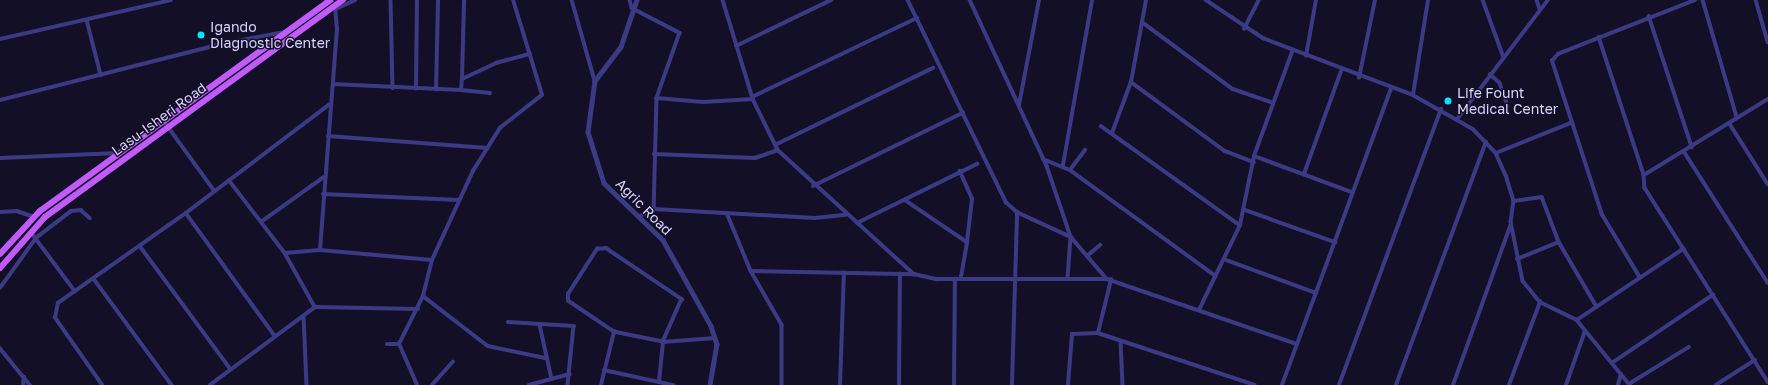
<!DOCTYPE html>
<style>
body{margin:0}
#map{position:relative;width:1768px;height:385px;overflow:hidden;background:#130f26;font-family:"Golos Text",sans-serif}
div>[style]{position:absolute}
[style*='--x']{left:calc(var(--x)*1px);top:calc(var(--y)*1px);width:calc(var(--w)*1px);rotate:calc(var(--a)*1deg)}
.minor>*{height:3.5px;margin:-1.75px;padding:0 1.75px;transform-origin:1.75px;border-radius:1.75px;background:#3d3a85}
.tertiary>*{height:4.5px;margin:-2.25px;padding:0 2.25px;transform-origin:2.25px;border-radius:2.25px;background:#3d3a85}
.primary>*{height:6px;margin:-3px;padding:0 3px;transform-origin:3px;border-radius:3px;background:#c25bff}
.dots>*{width:11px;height:11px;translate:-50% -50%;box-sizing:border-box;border:2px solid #130f26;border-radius:50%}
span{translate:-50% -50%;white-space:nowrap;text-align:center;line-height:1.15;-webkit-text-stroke:3px #130f26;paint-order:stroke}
.poi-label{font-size:14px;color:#d9d4ff}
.left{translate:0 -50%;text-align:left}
.street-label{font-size:14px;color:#d9d4ff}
</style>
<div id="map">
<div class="minor">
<i style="--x:391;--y:0;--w:88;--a:88.7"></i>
<i style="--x:572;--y:0;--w:84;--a:74.1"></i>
<i style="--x:630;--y:0;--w:8;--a:76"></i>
<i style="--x:632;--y:8;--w:54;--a:27.5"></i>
<i style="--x:680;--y:33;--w:69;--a:109.5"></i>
<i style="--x:657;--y:98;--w:111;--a:91.5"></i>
<i style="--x:723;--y:0;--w:103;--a:73.1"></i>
<i style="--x:753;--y:99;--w:57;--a:63.9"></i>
<i style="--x:778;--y:150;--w:184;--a:42.4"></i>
<i style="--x:908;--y:0;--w:225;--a:64.1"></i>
<i style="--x:1006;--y:202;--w:15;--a:42"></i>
<i style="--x:1017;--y:212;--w:60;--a:24.8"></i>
<i style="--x:1071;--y:237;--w:41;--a:94.2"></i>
<i style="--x:970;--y:0;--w:183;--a:65.1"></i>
<i style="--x:1047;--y:166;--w:75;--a:71.3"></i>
<i style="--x:1071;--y:237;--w:55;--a:49.4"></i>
<i style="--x:1206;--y:0;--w:69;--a:33.7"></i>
<i style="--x:1263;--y:38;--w:160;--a:20.8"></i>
<i style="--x:1413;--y:95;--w:69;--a:29.5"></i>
<i style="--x:1473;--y:129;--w:33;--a:46"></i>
<i style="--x:1496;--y:153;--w:24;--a:66"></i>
<i style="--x:1506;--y:175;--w:27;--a:73"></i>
<i style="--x:1514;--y:201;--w:21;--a:98"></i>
<i style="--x:1511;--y:222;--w:60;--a:78.5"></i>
<i style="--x:1523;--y:281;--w:27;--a:51"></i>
<i style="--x:1540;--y:302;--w:41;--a:25.9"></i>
<i style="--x:1577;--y:320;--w:84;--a:50.8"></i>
<i style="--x:1483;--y:0;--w:59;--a:70"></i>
<i style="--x:1537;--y:0;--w:9;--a:72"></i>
<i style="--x:1703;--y:0;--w:122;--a:73.8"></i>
<i style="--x:1756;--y:0;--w:44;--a:74.1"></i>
<i style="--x:336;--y:9;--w:21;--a:-25"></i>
<i style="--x:1649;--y:16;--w:138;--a:71.8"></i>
<i style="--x:87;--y:20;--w:57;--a:75.7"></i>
<i style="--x:1142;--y:22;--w:113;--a:36.4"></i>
<i style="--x:1233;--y:89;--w:40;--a:18.9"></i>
<i style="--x:1244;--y:29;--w:33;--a:-63"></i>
<i style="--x:1599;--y:37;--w:145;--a:71.9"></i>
<i style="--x:1644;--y:175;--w:13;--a:86"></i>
<i style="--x:1645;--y:188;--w:230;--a:57.6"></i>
<i style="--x:0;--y:39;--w:175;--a:-12.8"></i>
<i style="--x:736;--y:46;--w:106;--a:-25.8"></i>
<i style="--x:1306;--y:56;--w:57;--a:-79.9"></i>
<i style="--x:1490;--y:74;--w:13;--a:42"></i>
<i style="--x:1500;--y:83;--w:24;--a:71"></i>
<i style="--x:1359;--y:78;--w:80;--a:-78.4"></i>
<i style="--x:462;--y:79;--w:79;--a:-88.5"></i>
<i style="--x:1131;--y:82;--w:117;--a:36.3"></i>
<i style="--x:1225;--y:151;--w:31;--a:21"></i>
<i style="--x:333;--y:84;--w:128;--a:2.7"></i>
<i style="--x:461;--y:90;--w:11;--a:-85"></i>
<i style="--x:462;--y:79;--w:38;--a:-25"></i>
<i style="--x:496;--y:63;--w:35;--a:-15"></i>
<i style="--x:416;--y:89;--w:89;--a:-89.4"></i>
<i style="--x:436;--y:90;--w:90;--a:-88.7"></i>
<i style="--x:461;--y:90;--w:29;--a:6"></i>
<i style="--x:1413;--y:95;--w:96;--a:-81"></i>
<i style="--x:752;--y:97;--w:183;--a:-25.6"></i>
<i style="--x:657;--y:98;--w:46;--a:5"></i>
<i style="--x:703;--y:102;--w:50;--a:-3.4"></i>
<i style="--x:0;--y:100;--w:229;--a:-14.2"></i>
<i style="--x:222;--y:44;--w:63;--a:-11"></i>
<i style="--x:1019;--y:105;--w:107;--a:-79.2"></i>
<i style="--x:1458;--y:118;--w:148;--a:-52.7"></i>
<i style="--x:164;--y:121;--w:85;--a:54.1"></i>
<i style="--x:1730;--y:124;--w:71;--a:57.7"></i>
<i style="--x:1101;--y:126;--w:171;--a:35.5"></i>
<i style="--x:1112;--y:133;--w:54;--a:-69.6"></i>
<i style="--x:1131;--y:82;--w:83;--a:-79.6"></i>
<i style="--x:328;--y:136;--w:160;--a:4.3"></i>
<i style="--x:775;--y:145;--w:176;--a:-26"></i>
<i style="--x:1496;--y:153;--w:81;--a:-21.8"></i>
<i style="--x:1685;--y:153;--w:154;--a:57.4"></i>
<i style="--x:654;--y:154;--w:101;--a:2.3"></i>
<i style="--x:755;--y:158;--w:24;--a:-19"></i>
<i style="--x:1254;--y:156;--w:104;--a:20.2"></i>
<i style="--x:0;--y:158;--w:118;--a:-2.4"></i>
<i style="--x:1043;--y:159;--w:29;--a:22"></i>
<i style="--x:1070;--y:170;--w:180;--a:36"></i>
<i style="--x:1063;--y:165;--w:168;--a:-80"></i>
<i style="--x:1070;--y:170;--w:25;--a:-53"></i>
<i style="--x:1304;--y:174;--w:109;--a:-70.2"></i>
<i style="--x:1644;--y:175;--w:145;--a:-31.5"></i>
<i style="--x:229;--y:180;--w:92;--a:52.5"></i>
<i style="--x:285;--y:253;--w:62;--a:60.9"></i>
<i style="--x:813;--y:186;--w:167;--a:-26"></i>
<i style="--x:323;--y:194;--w:136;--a:2.5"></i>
<i style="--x:905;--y:200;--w:75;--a:34.1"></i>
<i style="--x:967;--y:242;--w:43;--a:-83.4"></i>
<i style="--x:972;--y:199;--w:30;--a:-114"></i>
<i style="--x:1514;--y:201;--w:28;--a:-8"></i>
<i style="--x:1542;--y:197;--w:48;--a:69.3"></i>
<i style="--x:1559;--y:242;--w:75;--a:59.7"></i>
<i style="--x:1245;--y:210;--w:96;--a:19.6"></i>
<i style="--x:0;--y:212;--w:17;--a:-3"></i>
<i style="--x:17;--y:211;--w:18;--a:19"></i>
<i style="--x:186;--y:213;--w:152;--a:54.1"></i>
<i style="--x:727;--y:213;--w:63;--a:67.5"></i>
<i style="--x:751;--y:271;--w:163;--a:1.1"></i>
<i style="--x:914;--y:274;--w:23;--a:13"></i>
<i style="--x:936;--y:279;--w:171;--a:0"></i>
<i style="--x:1107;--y:279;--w:201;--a:18.9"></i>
<i style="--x:640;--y:216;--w:16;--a:-27"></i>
<i style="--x:654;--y:209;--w:161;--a:3.2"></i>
<i style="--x:815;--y:218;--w:31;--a:-6"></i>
<i style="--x:261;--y:222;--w:77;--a:-35.5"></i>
<i style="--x:857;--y:223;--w:134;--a:-26.2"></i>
<i style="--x:31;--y:232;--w:74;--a:53.3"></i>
<i style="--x:140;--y:246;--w:152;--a:53.6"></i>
<i style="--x:606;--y:248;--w:92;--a:33.9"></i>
<i style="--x:682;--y:299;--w:47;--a:113.8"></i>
<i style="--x:663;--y:342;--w:50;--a:-168.5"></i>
<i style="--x:614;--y:332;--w:55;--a:-146"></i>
<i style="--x:568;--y:301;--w:7;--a:-90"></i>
<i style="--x:568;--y:294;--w:54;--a:-57.2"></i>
<i style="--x:597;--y:249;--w:9;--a:-6"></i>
<i style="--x:320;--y:250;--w:221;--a:-85.6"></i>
<i style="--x:337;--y:30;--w:25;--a:-95"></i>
<i style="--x:285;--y:253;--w:35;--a:-5"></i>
<i style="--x:320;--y:250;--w:112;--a:5.1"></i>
<i style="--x:1087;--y:256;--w:17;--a:-40"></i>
<i style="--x:1517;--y:259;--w:45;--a:-22"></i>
<i style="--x:1226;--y:260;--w:96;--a:20.1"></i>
<i style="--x:751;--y:271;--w:62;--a:60.1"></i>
<i style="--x:782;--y:325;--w:60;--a:90"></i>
<i style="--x:961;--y:277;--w:36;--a:-80"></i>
<i style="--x:1640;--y:278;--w:74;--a:-121.1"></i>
<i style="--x:1602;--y:215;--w:162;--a:-108"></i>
<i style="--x:1552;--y:61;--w:9;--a:-49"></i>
<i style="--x:1558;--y:54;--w:147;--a:-21.5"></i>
<i style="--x:94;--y:279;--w:132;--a:53.7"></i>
<i style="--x:0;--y:288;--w:62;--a:-54.2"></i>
<i style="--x:36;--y:238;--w:44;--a:-37.6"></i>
<i style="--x:71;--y:211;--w:10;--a:-6"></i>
<i style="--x:81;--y:210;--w:12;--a:42"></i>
<i style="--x:423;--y:296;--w:82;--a:37.6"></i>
<i style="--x:488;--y:346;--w:58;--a:11.9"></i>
<i style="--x:1199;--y:310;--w:94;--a:-64.2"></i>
<i style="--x:1240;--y:225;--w:70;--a:-78.5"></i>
<i style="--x:1254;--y:156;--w:111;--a:-69.9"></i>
<i style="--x:304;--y:316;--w:69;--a:87.5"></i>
<i style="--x:1577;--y:320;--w:128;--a:-33.8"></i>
<i style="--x:508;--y:322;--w:66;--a:3.5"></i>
<i style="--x:574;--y:326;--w:59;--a:95.8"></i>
<i style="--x:540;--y:325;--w:55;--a:77.5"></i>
<i style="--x:1098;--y:333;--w:55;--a:-76.2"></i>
<i style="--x:1121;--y:341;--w:44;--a:87.4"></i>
<i style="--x:387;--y:344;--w:12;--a:0"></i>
<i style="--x:0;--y:348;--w:48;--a:51"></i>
<i style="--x:1612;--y:363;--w:122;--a:-34"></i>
<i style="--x:604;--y:370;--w:71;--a:12.3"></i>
<i style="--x:659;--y:382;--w:40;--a:-84.3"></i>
<i style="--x:663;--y:342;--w:52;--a:-4.4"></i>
<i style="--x:1629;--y:384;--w:70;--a:-31.7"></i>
<i style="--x:23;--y:385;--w:8;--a:-83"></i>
<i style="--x:102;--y:385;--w:82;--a:-125"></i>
<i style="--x:55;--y:318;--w:15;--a:-79"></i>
<i style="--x:58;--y:303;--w:156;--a:-35.1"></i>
<i style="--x:186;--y:213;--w:179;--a:-37.1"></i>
<i style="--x:210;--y:385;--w:131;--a:-36.6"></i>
<i style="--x:315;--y:307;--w:103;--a:1.1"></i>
<i style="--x:417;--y:385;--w:45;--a:-113.7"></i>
<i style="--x:399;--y:344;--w:54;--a:-63.4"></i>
<i style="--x:423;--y:296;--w:37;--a:-76"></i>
<i style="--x:432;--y:260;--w:98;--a:-65.3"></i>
<i style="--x:473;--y:171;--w:51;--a:-57.9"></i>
<i style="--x:500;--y:128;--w:53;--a:-38.2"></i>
<i style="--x:542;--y:95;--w:99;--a:-107"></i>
<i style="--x:432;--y:385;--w:31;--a:-48"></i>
<i style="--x:529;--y:385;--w:42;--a:-15"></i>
<i style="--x:601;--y:385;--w:55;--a:-76.2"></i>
<i style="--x:840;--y:385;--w:112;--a:-88"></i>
<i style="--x:899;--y:385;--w:111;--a:-89.5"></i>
<i style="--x:954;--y:385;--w:106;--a:-89.5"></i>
<i style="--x:1012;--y:385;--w:173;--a:-88.3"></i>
<i style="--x:1068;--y:385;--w:51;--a:-85.5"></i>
<i style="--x:1072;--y:334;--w:26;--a:-2"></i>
<i style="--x:1098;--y:333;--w:165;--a:18.3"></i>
<i style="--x:1282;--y:385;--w:316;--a:-69.8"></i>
<i style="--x:1339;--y:385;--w:294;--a:-69.7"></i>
<i style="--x:1396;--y:385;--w:259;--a:-69.7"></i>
<i style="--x:1453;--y:385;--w:171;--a:-70.2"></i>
<i style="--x:1509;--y:385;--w:89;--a:-69.5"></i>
<i style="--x:1566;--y:385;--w:57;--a:-70.6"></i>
<i style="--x:1618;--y:385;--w:11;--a:-75"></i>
<i style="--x:1716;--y:385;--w:46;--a:-32.7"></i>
</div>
<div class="tertiary">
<i style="--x:637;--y:0;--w:50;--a:108.8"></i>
<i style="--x:621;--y:47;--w:43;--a:127.4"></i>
<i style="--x:595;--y:81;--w:51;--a:97.8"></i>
<i style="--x:588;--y:132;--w:53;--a:72.6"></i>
<i style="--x:604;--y:183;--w:82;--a:44"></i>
<i style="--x:663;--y:240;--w:98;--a:60.8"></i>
<i style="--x:711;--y:326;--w:19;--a:72"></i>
<i style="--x:717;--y:344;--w:42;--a:99.7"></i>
</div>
<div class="primary">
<i style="--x:0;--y:254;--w:59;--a:-47.1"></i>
<i style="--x:40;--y:211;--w:359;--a:-36"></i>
<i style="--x:0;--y:268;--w:68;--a:-48.6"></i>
<i style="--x:45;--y:217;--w:369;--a:-36.1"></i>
</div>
<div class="dots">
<i style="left:201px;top:35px;background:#00e5ff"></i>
<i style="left:1448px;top:101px;background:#00e5ff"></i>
</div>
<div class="poi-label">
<span class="left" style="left:210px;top:35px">Igando<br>Diagnostic Center</span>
<span class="left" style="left:1457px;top:101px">Life Fount<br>Medical Center</span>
</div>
<div class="street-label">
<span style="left:159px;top:119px;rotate:-36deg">Lasu-Isheri Road</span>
<span style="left:644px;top:207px;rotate:45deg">Agric Road</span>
</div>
</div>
